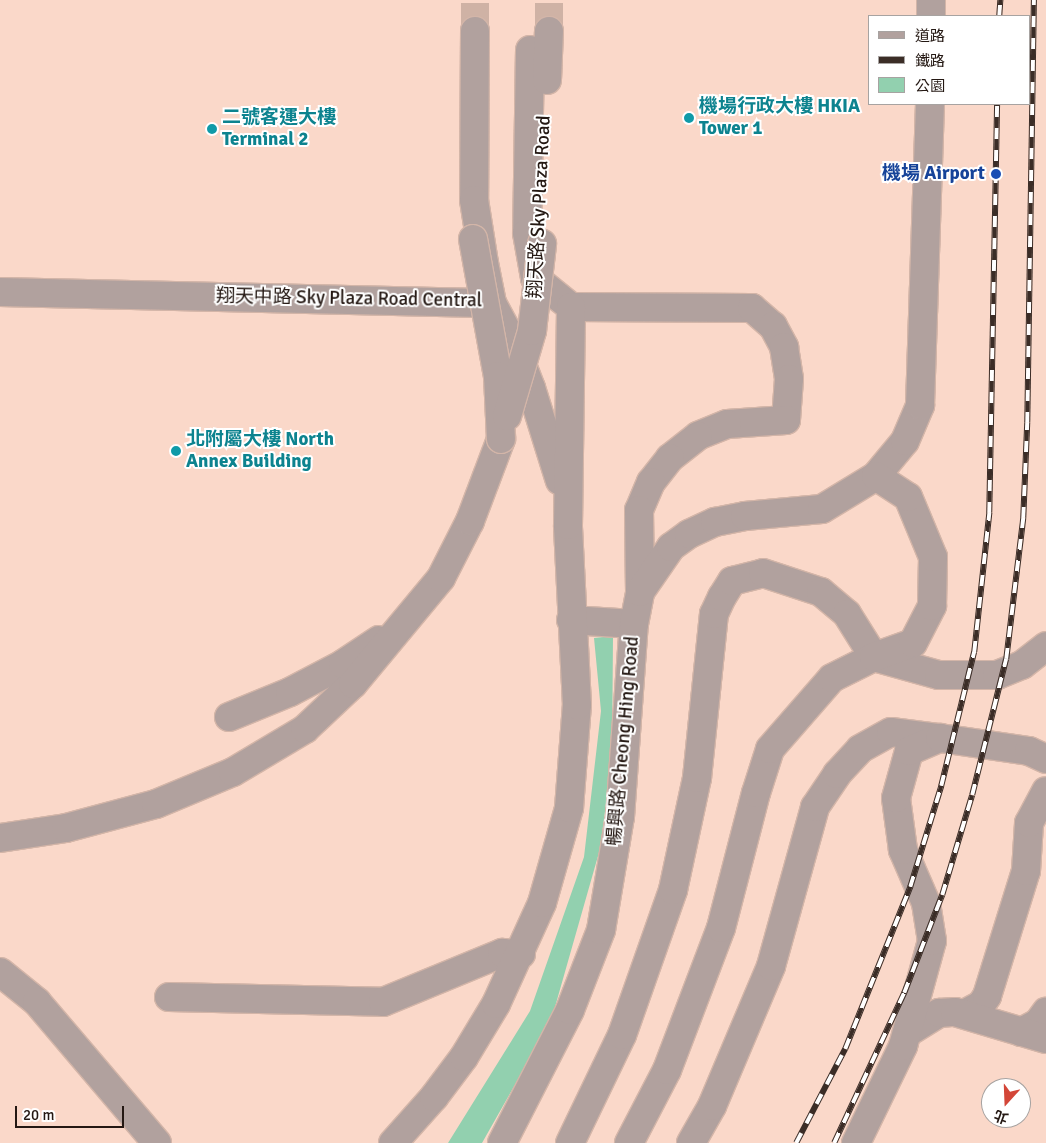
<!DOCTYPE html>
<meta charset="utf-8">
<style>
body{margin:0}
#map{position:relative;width:1046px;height:1143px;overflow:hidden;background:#fad8c9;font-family:Signika,"Noto Sans TC",sans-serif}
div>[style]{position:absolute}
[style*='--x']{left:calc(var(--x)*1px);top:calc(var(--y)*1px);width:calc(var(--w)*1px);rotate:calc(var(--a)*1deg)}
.green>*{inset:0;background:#92d0af}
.minor-tunnel>*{height:28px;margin-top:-14px;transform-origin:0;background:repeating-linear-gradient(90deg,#cfb2a5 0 28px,transparent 0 42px)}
.roads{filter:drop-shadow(1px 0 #d3b5a8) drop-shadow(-1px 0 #d3b5a8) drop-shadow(0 1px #d3b5a8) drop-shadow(0 -1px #d3b5a8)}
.minor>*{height:28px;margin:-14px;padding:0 14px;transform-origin:14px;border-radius:14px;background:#b1a19e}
.rail>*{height:5.5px;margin-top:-2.75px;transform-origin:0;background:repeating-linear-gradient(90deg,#fff 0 11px,#3b2d27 0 22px);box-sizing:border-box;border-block:1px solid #3b2d27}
.bridges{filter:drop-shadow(1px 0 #d3b5a8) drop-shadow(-1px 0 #d3b5a8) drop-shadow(0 1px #d3b5a8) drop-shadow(0 -1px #d3b5a8)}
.minor-bridge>*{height:28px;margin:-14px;padding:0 14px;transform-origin:14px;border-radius:14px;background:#b1a19e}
.dots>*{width:14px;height:14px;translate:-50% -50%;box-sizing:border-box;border:2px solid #fff;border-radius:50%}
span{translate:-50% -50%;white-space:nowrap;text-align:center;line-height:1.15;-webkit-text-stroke:4px #fff;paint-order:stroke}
.culture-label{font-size:19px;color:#0d838f;font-weight:700}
.left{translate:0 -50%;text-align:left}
.transit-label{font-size:19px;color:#164399;font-weight:700}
.right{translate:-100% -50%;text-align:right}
.street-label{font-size:19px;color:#241813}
.legend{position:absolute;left:868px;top:15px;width:162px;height:90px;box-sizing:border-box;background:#fff;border:1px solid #a7a3a1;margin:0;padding:6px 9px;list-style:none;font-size:15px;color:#241813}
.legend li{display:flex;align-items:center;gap:10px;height:25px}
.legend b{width:25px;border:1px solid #a7a3a1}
.north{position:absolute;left:981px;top:1078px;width:50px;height:50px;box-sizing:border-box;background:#fff;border:1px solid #a7a3a1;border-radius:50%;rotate:200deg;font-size:14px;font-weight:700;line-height:20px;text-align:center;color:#241813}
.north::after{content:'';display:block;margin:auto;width:18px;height:22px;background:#d34638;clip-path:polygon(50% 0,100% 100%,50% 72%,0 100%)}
.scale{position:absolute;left:15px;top:1106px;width:109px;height:22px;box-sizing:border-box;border:2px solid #241813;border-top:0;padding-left:6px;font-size:15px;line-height:18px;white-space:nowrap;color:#241813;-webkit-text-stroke:4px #fff;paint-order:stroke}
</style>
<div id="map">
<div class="green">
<i style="clip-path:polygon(613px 636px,612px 758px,600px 849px,551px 1021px,482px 1143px,448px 1143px,530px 1011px,584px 857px,601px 711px,594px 638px)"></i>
</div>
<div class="minor-tunnel">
<i style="--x:475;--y:31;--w:31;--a:-90"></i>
<i style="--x:549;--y:31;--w:31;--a:-90"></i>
</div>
<div class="roads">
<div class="minor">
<i style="--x:931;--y:16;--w:16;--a:-90"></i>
<i style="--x:475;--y:31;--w:169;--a:90.3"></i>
<i style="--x:474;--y:200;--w:64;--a:81"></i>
<i style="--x:484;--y:263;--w:41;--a:78.7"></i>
<i style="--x:492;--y:303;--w:47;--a:61.8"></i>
<i style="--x:514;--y:344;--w:47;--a:68.9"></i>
<i style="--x:531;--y:388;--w:97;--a:72.7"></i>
<i style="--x:530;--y:50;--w:183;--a:90.9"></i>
<i style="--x:527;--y:233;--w:46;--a:79.9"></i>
<i style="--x:535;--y:278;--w:46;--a:38.9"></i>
<i style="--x:547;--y:80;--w:49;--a:-87.7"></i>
<i style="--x:0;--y:292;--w:492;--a:1.3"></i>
<i style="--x:571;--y:307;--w:181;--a:0.3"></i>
<i style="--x:752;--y:308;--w:28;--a:41"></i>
<i style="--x:773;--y:326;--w:24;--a:62"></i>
<i style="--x:784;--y:347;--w:32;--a:81"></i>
<i style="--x:789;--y:379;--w:41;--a:94.2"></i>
<i style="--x:786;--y:420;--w:59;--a:176.1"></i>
<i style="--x:727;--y:424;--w:31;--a:158"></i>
<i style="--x:698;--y:436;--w:36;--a:142"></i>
<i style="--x:670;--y:458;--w:31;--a:128"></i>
<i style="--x:651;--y:482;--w:30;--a:113"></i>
<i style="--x:639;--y:510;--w:82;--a:89.3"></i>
<i style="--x:571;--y:620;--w:63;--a:3.6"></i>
<i style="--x:874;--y:657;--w:67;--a:15.5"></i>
<i style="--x:939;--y:675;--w:58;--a:0"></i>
<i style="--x:997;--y:675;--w:27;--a:-22"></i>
<i style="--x:1022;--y:665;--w:31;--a:-38"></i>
<i style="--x:229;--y:717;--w:66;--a:-22.3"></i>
<i style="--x:290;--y:692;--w:60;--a:-27.8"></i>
<i style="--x:343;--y:664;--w:43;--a:-33.7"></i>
<i style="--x:0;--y:838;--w:67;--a:-8.6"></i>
<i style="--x:66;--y:828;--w:93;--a:-14.9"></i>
<i style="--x:156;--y:804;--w:83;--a:-22.6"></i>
<i style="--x:233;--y:772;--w:84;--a:-30.8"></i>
<i style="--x:305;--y:729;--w:66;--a:-43.2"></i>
<i style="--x:353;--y:684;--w:138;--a:-50.3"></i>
<i style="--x:441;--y:578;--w:64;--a:-63"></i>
<i style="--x:470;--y:521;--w:88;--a:-69.3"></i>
<i style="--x:0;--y:972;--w:48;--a:39"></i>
<i style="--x:37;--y:1002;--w:185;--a:49.6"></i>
<i style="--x:169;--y:997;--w:214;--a:1.3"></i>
<i style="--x:383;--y:1002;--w:129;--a:-22.4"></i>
<i style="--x:502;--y:953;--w:19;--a:3"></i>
<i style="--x:964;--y:1014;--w:19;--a:-28"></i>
<i style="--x:981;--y:1005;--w:11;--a:-56"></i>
<i style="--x:987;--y:996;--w:131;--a:-72.7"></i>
<i style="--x:1026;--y:871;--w:48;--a:-86.4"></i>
<i style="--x:1029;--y:823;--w:36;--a:-62"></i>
<i style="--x:1021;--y:1032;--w:19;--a:-28"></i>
<i style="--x:1038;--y:1023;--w:14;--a:-54"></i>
<i style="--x:907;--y:1033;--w:38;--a:-32"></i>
<i style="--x:939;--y:1013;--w:16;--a:-4"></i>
<i style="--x:955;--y:1012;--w:95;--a:16.5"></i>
<i style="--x:393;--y:1143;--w:62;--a:-48.3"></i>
<i style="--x:434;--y:1097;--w:50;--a:-53.1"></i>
<i style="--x:464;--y:1057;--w:62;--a:-58.9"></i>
<i style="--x:496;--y:1004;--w:111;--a:-65.5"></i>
<i style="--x:542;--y:903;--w:99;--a:-74.1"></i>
<i style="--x:569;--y:808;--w:103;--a:-85.6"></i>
<i style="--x:577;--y:705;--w:180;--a:-92.9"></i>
<i style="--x:568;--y:525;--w:218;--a:-89.2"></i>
<i style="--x:502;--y:1143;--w:149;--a:-62.9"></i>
<i style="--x:570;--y:1010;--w:86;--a:-68.8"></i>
<i style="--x:601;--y:930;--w:115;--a:-80.5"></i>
<i style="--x:620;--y:817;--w:194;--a:-85.9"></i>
<i style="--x:634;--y:624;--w:33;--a:-79"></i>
<i style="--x:640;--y:592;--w:55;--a:-55.4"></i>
<i style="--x:671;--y:547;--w:22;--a:-36"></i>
<i style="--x:689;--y:534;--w:29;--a:-25"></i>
<i style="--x:715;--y:522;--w:31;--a:-11"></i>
<i style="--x:745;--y:516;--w:77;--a:-5.2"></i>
<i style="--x:822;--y:509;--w:63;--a:-31.4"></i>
<i style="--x:876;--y:476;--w:45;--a:-50.4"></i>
<i style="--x:905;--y:441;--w:39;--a:-67"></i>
<i style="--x:920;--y:405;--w:301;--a:-88.1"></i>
<i style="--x:570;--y:1143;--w:120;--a:-64.3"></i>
<i style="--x:622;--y:1035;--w:154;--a:-70.6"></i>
<i style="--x:673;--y:890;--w:115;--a:-77.9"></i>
<i style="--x:697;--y:778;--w:165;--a:-84.1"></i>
<i style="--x:714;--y:614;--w:19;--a:-65"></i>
<i style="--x:722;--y:597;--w:19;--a:-58"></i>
<i style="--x:732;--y:581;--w:32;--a:-14"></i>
<i style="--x:763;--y:573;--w:61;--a:18.1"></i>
<i style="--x:821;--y:592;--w:34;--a:40"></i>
<i style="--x:847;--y:614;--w:51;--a:57.9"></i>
<i style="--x:629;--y:1143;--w:82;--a:-62.5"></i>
<i style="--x:667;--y:1070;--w:152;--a:-69.2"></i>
<i style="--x:721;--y:928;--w:139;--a:-75.5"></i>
<i style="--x:756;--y:793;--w:46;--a:-72.3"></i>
<i style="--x:770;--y:749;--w:94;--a:-48.9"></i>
<i style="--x:832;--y:678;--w:47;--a:-26.6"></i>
<i style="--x:874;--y:657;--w:41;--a:-19.7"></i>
<i style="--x:913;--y:643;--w:42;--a:-62.8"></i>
<i style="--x:932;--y:606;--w:49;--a:-88.8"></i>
<i style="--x:933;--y:557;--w:65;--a:-112.6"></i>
<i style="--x:908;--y:497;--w:38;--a:-147"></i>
<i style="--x:691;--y:1143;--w:43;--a:-60.4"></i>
<i style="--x:712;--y:1106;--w:152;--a:-67.1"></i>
<i style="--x:771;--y:966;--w:165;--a:-74.5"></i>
<i style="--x:815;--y:807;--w:40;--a:-56"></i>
<i style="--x:837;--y:774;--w:34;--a:-47"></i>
<i style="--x:860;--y:749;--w:35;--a:-29"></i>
<i style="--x:891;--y:732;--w:47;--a:7.3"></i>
<i style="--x:856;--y:1143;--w:108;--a:-64.1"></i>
<i style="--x:903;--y:1046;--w:109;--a:-74.6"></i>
<i style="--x:932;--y:941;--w:38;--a:-99"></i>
<i style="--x:926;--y:903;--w:58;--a:-113.5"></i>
<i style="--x:903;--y:850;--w:52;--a:-97.7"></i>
<i style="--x:896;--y:798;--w:49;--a:-74.5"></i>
<i style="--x:909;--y:751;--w:34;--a:-23"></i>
<i style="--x:940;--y:738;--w:90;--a:8.3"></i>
<i style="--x:1029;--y:751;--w:19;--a:25"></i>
</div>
</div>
<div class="rail">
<i style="--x:999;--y:16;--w:16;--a:-86"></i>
<i style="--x:796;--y:1143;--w:106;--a:-62.5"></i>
<i style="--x:845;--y:1049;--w:175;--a:-68.1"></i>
<i style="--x:910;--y:887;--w:106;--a:-72.9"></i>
<i style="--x:941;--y:786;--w:138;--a:-76.2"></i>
<i style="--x:974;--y:652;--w:140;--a:-83.8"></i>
<i style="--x:989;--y:513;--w:409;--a:-88.9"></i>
<i style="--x:834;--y:1143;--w:166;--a:-65"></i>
<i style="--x:904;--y:993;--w:105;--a:-68.8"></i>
<i style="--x:942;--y:895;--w:104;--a:-73.3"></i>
<i style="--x:972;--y:795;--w:140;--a:-76"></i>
<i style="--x:1006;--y:659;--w:142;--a:-83.1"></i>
<i style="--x:1023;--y:518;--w:95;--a:-87.6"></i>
<i style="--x:1027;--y:423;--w:423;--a:-89.1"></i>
</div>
<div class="bridges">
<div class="minor-bridge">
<i style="--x:473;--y:239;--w:139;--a:79.7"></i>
<i style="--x:498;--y:376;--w:63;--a:87.3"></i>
<i style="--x:507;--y:416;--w:89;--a:-73.6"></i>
<i style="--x:532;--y:331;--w:88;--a:-83.4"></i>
</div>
</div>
<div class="dots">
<i style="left:689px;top:118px;background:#0f9aa8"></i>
<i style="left:212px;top:129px;background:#0f9aa8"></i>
<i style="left:996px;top:174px;background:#1a4fb4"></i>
<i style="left:176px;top:451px;background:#0f9aa8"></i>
</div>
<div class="culture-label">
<span class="left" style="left:699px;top:118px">機場行政大樓 HKIA<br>Tower 1</span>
<span class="left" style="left:222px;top:129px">二號客運大樓<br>Terminal 2</span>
<span class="left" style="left:186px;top:451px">北附屬大樓 North<br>Annex Building</span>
</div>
<div class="transit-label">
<span class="right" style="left:985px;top:174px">機場 Airport</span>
</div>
<div class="street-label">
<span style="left:540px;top:207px;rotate:-87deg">翔天路 Sky Plaza Road</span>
<span style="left:349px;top:299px;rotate:1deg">翔天中路 Sky Plaza Road Central</span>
<span style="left:624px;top:741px;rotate:-85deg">暢興路 Cheong Hing Road</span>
</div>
<ul class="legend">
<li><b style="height:6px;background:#b1a19e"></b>道路</li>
<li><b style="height:6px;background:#3b2d27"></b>鐵路</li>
<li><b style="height:14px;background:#92d0af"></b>公園</li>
</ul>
<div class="north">北</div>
<div class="scale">20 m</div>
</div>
